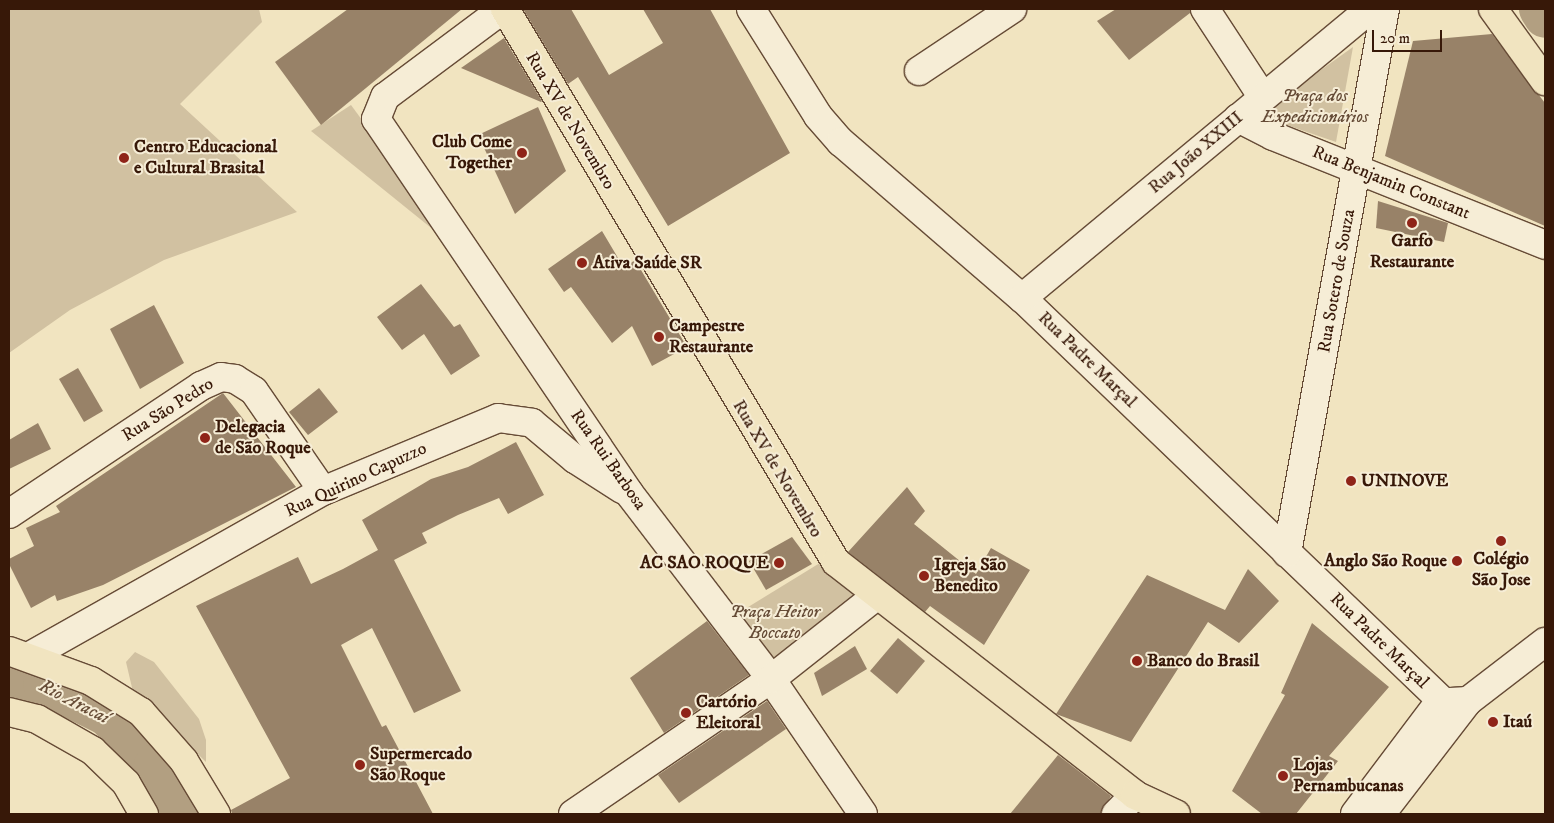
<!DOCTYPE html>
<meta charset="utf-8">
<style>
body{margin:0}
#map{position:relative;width:1554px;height:823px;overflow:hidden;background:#f1e4c0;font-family:"IM FELL DW Pica",serif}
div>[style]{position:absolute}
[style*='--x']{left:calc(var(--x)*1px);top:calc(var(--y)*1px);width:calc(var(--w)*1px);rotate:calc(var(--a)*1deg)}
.green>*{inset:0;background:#d1c1a1}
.river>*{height:42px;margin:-21px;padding:0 21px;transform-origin:21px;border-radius:21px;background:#b29f81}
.building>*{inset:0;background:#988268}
.roads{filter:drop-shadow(1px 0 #664b36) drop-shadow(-1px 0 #664b36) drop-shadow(0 1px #664b36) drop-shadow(0 -1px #664b36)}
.minor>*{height:28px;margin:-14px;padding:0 14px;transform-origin:14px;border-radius:14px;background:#f6edd6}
.major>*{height:28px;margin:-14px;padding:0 14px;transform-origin:14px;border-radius:14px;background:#f1e4c0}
.dots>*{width:14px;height:14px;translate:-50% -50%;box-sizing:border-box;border:2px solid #f6edd6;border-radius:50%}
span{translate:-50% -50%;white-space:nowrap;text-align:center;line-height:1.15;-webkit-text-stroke:4px #f6edd6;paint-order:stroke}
.park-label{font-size:18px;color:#654b36;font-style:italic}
.street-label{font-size:18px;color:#371808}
.poi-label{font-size:18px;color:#371808;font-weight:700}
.right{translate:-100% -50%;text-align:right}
.left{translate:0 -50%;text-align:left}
.water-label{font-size:19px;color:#684e38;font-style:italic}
.frame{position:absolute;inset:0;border:10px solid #371808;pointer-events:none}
.scale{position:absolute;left:1372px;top:30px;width:70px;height:22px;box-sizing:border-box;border:2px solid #371808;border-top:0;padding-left:6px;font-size:15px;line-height:18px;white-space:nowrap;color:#371808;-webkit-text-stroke:4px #f6edd6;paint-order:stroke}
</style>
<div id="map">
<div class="green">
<i style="clip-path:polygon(9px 9px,259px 9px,262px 22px,180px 104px,297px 212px,164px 260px,70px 310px,9px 353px)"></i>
<i style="clip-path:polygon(1353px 47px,1336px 142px,1258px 115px)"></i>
<i style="clip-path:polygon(351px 105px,456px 248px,311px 131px)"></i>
<i style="clip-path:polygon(828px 558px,870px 597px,766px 662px,732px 617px)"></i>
<i style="clip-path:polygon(135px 652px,154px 662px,199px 719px,206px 740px,206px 762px,133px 692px,126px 662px)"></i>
</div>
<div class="river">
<i style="--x:1540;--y:9;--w:9;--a:58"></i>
<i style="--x:9;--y:675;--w:36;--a:14"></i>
<i style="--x:44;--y:684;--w:70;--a:26.2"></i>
<i style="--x:107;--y:715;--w:69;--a:46.2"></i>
<i style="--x:155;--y:765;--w:56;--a:61.1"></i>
</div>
<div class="building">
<i style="clip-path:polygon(348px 9px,462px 9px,321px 125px,275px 62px)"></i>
<i style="clip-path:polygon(523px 9px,571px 9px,609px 75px,663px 43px,643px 9px,710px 9px,790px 153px,668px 226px,578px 77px,568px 84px)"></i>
<i style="clip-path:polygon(1116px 9px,1190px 9px,1190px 13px,1129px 60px,1097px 21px)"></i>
<i style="clip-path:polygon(1492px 34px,1545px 103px,1545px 226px,1385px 156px,1413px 41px)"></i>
<i style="clip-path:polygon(504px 38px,542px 101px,541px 102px,461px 68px)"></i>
<i style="clip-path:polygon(538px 107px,566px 171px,515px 214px,478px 135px)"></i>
<i style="clip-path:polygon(1378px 201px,1448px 223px,1444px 242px,1376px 228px)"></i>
<i style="clip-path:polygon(602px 231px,624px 268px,635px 260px,687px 347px,652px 366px,632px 326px,612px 343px,571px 287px,564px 292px,548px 269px)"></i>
<i style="clip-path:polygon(421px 284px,454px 327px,460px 324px,480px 356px,451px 375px,424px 334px,402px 350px,377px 317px)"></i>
<i style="clip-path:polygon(154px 305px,184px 363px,140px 389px,110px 329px)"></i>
<i style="clip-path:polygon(78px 368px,103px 411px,84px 422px,59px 379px)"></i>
<i style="clip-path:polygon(319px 388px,338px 412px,308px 435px,289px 412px)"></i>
<i style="clip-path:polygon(223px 393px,296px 487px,103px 585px,57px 601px,55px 595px,31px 608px,9px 564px,9px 559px,34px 546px,26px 528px,60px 512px,56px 506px)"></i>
<i style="clip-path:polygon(38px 423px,51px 449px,9px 469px,9px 440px)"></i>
<i style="clip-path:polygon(516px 442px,544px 495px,508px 514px,499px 498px,458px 515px,422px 533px,427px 543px,394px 560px,461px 691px,414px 713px,372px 628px,341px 645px,382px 727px,386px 725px,433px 814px,232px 814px,231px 810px,290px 778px,196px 606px,298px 557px,311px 584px,343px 569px,378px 550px,362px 520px,431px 479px,468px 467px)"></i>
<i style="clip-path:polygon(907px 487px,925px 511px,914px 524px,976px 574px,991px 548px,1030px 570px,984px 645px,930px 606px,925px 612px,848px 552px)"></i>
<i style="clip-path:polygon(792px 537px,812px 564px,766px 590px,749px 561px)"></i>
<i style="clip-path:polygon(1248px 569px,1279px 601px,1239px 643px,1208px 622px,1131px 742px,1056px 714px,1147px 575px,1225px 610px)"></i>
<i style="clip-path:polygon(707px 621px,749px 675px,664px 733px,630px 678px)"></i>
<i style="clip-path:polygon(1312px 623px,1389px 687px,1329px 756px,1338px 761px,1296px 814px,1262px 814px,1232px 791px,1285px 695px,1281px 693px)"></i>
<i style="clip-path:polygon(898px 638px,925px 661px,897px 694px,870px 671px)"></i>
<i style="clip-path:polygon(855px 646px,867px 669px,822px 696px,814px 673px)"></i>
<i style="clip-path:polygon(767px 701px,786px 729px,679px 803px,658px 775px)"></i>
<i style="clip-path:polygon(1058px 755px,1111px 796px,1101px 814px,1010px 814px)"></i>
</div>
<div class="roads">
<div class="minor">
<i style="--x:503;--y:9;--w:147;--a:143.3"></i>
<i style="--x:385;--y:97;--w:24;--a:112"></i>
<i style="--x:376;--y:119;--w:452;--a:55.9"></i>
<i style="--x:629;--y:493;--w:234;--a:52.6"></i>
<i style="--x:771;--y:679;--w:163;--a:55.7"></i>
<i style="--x:751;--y:9;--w:126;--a:57.9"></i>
<i style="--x:818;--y:116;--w:35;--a:49"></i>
<i style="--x:841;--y:142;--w:239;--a:40.8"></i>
<i style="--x:1022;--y:298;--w:581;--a:43.81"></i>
<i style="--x:1205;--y:9;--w:104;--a:56.8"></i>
<i style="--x:919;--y:71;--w:112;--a:-33.7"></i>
<i style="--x:1238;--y:118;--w:39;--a:27"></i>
<i style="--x:1273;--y:136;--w:293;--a:21.8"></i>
<i style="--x:1022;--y:298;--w:452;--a:-39.7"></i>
<i style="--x:9;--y:514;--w:231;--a:-33.7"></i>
<i style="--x:201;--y:386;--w:22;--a:-24"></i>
<i style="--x:221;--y:377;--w:14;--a:8"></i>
<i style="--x:235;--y:379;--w:22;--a:32"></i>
<i style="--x:254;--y:391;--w:121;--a:55.4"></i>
<i style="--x:1287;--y:553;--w:553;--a:-79.79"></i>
<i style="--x:30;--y:656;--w:336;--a:-29.4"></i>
<i style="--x:323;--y:491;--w:190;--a:-22.6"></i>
<i style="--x:498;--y:418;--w:34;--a:8"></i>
<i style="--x:532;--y:423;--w:56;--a:39.9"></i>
<i style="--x:575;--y:459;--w:56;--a:32.6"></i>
<i style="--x:1450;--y:702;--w:18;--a:-3"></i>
<i style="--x:1468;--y:701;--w:97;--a:-37.5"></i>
<i style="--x:573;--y:814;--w:240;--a:-34.3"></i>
<i style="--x:771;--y:679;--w:132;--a:-38.3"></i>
<i style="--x:1116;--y:814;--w:27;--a:-45"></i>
<i style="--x:1355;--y:814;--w:143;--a:-53"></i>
<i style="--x:1381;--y:814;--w:143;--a:-52.4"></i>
</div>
<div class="major">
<i style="--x:505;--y:9;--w:644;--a:59.1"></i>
<i style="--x:836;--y:562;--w:379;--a:37.9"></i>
<i style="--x:1135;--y:795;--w:45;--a:24.9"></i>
<i style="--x:1493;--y:9;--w:89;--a:54.2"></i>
<i style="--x:9;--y:651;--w:87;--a:20.1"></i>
<i style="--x:91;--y:681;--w:59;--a:31.8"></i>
<i style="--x:141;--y:712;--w:65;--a:48.7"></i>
<i style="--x:184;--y:761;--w:62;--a:58.9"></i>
<i style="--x:9;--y:712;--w:29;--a:14"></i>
<i style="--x:37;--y:719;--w:64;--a:29.7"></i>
<i style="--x:93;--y:751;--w:46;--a:44.1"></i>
<i style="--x:126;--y:783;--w:36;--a:60"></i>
</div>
</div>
<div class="dots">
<i style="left:522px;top:153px;background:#8f2418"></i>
<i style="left:124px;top:158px;background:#8f2418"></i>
<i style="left:1412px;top:223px;background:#8f2418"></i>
<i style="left:582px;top:263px;background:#8f2418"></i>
<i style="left:659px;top:337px;background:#8f2418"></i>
<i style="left:205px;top:438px;background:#8f2418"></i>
<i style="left:1351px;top:481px;background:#8f2418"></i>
<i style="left:1501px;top:541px;background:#8f2418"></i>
<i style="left:1457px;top:561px;background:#8f2418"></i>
<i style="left:779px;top:563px;background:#8f2418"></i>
<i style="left:924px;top:576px;background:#8f2418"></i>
<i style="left:1137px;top:661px;background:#8f2418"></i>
<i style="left:686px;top:713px;background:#8f2418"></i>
<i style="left:1493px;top:722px;background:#8f2418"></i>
<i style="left:360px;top:765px;background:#8f2418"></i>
<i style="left:1283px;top:776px;background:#8f2418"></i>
</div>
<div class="park-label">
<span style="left:1315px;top:107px">Praça dos<br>Expedicionários</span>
<span style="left:775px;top:623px">Praça Heitor<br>Boccato</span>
</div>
<div class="street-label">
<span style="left:570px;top:121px;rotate:59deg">Rua XV de Novembro</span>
<span style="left:1196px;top:153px;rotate:-40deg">Rua João XXIII</span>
<span style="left:1391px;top:183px;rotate:22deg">Rua Benjamin Constant</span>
<span style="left:1337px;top:281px;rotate:-80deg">Rua Sotero de Souza</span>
<span style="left:1087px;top:360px;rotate:44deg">Rua Padre Marçal</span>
<span style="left:168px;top:410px;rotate:-32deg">Rua São Pedro</span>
<span style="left:608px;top:460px;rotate:55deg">Rua Rui Barbosa</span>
<span style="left:777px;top:469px;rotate:59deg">Rua XV de Novembro</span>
<span style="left:356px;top:480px;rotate:-25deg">Rua Quirino Capuzzo</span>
<span style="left:1379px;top:641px;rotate:44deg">Rua Padre Marçal</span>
</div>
<div class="poi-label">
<span class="right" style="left:512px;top:153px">Club Come<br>Together</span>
<span class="left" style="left:134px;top:158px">Centro Educacional<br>e Cultural Brasital</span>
<span style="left:1412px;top:252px">Garfo<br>Restaurante</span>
<span class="left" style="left:593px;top:263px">Ativa Saúde SR</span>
<span class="left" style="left:669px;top:337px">Campestre<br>Restaurante</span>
<span class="left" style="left:215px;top:438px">Delegacia<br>de São Roque</span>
<span class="left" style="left:1361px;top:481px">UNINOVE</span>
<span style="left:1501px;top:570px">Colégio<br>São Jose</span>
<span class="right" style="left:1447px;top:561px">Anglo São Roque</span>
<span class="right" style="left:769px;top:563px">AC SAO ROQUE</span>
<span class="left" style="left:934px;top:576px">Igreja São<br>Benedito</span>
<span class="left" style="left:1147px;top:661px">Banco do Brasil</span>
<span class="left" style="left:696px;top:713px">Cartório<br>Eleitoral</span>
<span class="left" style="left:1503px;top:722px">Itaú</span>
<span class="left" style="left:370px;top:765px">Supermercado<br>São Roque</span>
<span class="left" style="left:1293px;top:776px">Lojas<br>Pernambucanas</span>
</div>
<div class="water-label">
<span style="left:74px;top:702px;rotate:27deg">Rio Aracaí</span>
</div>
<div class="frame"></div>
<div class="scale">20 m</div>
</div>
